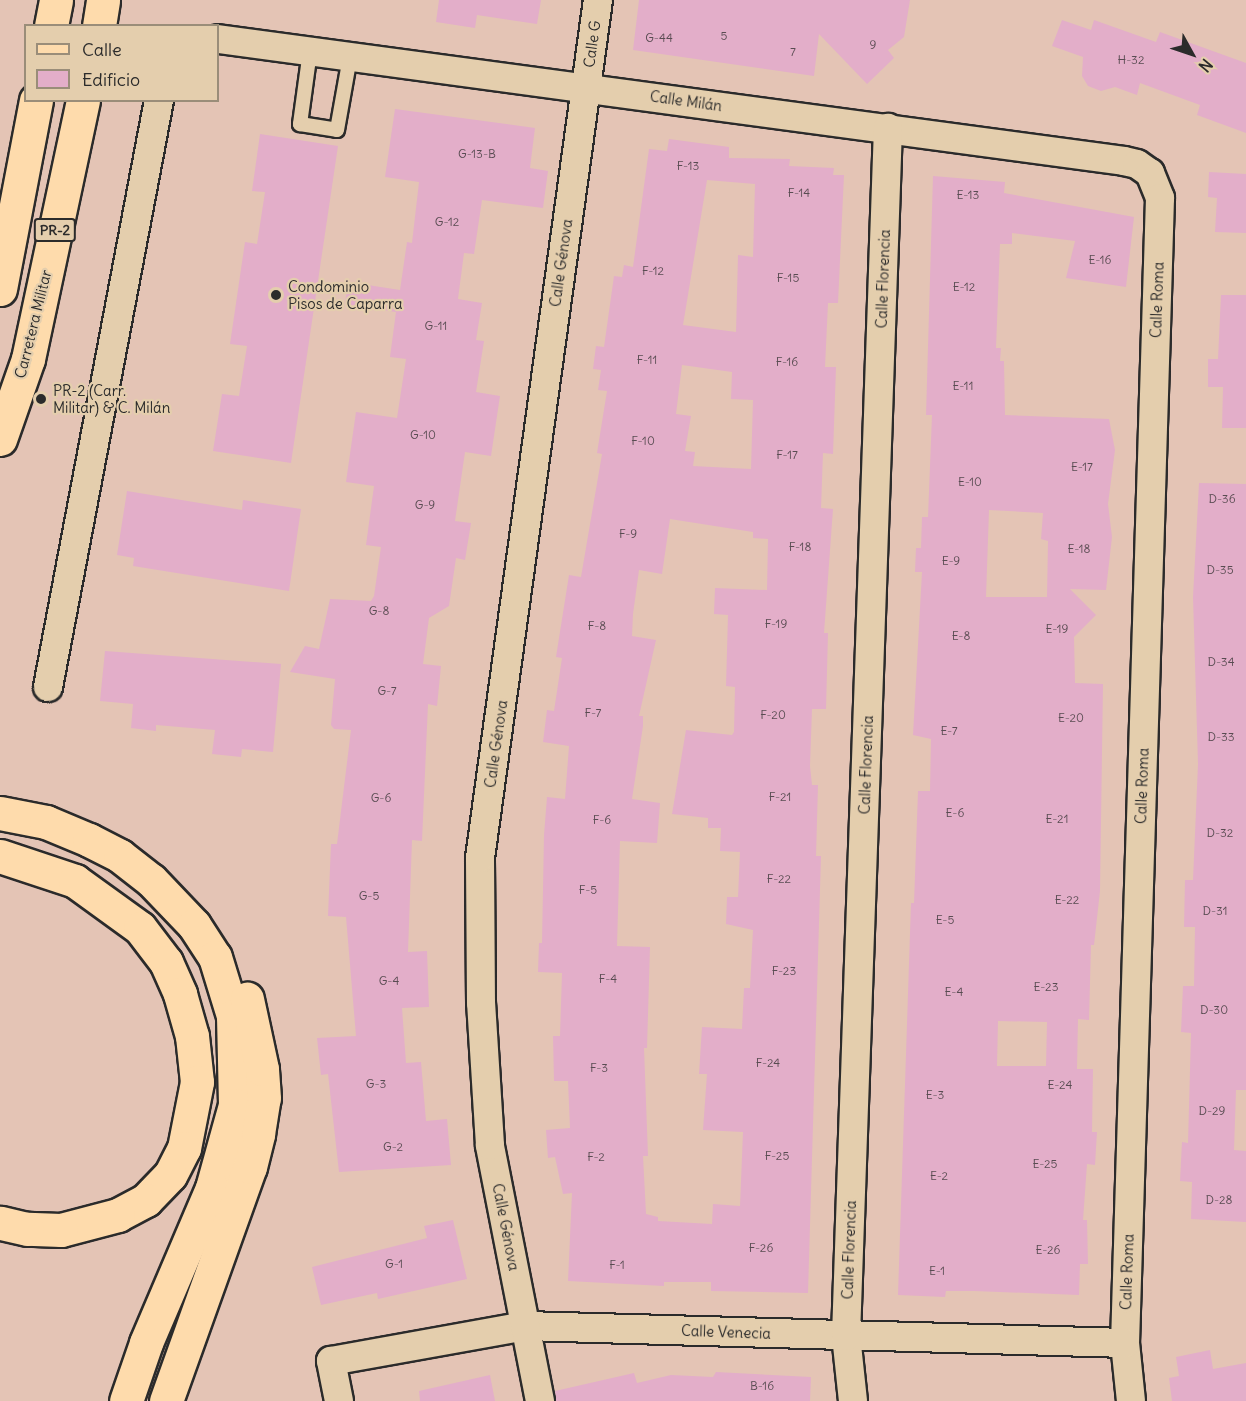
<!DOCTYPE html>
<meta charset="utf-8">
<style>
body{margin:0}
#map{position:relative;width:1246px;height:1401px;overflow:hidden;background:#e4c4b5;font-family:Delius,sans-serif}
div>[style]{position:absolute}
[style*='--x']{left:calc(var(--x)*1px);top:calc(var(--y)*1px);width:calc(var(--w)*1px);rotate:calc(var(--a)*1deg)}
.building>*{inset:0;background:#e3aec9}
.roads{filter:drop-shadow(2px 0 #2b2b2b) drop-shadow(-2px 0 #2b2b2b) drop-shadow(0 2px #2b2b2b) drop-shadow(0 -2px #2b2b2b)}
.service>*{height:14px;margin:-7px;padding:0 7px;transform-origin:7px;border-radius:7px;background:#e4cead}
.minor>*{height:28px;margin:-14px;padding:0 14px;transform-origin:14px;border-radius:14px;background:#e4cead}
.primary>*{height:33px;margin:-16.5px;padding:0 16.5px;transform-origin:16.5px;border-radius:16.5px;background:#fedbac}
.motorway>*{height:33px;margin:-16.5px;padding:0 16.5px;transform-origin:16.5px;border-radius:16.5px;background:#fedbac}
.dots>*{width:16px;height:16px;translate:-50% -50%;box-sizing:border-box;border:3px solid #e4cead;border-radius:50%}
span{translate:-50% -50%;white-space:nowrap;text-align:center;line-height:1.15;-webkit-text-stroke:4.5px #e4cead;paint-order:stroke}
.number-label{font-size:12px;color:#594c52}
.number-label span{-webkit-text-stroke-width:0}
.shield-label span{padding:2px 4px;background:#e4cead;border:2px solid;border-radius:4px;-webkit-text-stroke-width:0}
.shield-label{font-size:14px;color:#2b2b2b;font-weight:700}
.street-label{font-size:15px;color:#2b2b2b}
.poi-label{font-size:15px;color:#2b2b2b}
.left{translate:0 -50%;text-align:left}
.legend{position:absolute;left:24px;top:24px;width:195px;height:78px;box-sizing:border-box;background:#e4cead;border:2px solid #9a8d79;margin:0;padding:8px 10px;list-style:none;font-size:18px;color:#2b2b2b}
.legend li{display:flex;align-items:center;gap:12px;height:30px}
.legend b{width:30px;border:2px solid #9a8d79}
.north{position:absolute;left:1162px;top:24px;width:60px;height:60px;-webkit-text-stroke:4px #e4cead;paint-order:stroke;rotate:130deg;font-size:16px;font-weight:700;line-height:24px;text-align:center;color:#2b2b2b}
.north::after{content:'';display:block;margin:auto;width:21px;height:27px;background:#2b2b2b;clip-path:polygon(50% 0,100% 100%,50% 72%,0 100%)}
</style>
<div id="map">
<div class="building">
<i style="clip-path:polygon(439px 0,541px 0,537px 24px,477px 15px,475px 28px,436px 22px)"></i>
<i style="clip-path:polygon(639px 0,910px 0,904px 37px,888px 50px,894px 58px,867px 84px,819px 34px,814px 76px,633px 50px)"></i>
<i style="clip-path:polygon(1062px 20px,1091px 30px,1094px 20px,1156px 42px,1160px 32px,1246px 63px,1246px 133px,1197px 115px,1200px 105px,1140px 83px,1137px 95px,1115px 87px,1101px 91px,1088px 86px,1082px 76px,1083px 57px,1052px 46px)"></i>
<i style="clip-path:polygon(395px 109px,535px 128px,530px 168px,548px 171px,543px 208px,482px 200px,474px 254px,464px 253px,458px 299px,482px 303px,476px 340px,484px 341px,476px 392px,500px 396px,491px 456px,465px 452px,455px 521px,471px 523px,465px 560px,456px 558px,449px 606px,429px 618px,423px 664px,441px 666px,437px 706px,428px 704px,422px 841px,412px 840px,408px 952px,427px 951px,429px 1007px,402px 1008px,406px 1063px,421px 1062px,426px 1121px,447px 1119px,451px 1165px,339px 1172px,328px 1074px,321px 1075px,317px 1038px,356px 1036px,346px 917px,328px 916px,331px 844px,337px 844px,351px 730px,334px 729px,331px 725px,335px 679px,290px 672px,305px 646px,319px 649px,330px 599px,371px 601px,374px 596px,381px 547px,366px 545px,374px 486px,346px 482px,356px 412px,397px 418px,406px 359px,390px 357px,396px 312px,345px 304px,348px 282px,400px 290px,407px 242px,412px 243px,419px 182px,385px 177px)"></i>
<i style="clip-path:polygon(260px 134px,338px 146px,291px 463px,213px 451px,222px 394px,239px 396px,247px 346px,230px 344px,245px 242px,257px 244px,265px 192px,252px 191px)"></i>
<i style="clip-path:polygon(evenodd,669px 139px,729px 147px,729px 158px,790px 159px,789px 166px,834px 168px,833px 175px,844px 175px,838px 303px,828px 303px,825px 367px,836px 367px,833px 454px,823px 453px,821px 508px,833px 509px,824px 633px,828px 633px,826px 709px,812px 709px,810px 766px,812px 785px,818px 785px,816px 856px,821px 856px,808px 1293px,711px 1291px,711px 1282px,664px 1282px,664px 1286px,568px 1281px,572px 1193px,563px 1194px,555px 1157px,548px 1158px,546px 1130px,570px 1128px,568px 1081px,554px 1081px,553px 1036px,560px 1036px,562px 973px,538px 972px,539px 943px,542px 943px,544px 835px,547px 797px,565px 799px,569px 746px,543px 742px,547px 710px,554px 711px,562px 658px,556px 657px,569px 575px,581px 577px,602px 454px,597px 453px,607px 391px,598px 390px,601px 370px,593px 369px,596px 346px,604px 347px,614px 276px,622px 277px,624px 265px,633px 267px,649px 149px,667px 151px,669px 139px,707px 180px,755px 184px,753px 257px,738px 255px,736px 332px,683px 325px,707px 180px,669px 139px,682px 365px,732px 372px,731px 399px,753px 400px,751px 469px,693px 466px,695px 452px,685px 451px,691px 416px,676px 414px,682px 365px,669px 139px,670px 519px,753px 532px,753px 538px,768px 539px,767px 590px,715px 588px,714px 614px,728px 615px,726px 686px,735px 687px,734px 732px,732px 735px,686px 730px,672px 814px,708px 818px,708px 828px,721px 828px,720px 851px,740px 852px,738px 897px,727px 897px,726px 924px,753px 930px,750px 988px,744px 988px,742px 1029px,702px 1027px,699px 1074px,707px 1074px,703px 1130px,743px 1132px,740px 1206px,713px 1204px,712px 1224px,658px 1221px,658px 1217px,646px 1214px,643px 1156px,648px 1156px,644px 1048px,647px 1048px,650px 947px,617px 946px,620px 841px,657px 843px,660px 803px,632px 799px,643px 726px,643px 716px,639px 716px,656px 640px,632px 636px,633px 614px,639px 570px,662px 574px,670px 519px)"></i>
<i style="clip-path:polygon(1209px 172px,1246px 174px,1246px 233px,1215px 232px,1217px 198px,1208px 197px)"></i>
<i style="clip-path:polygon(evenodd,933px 176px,1005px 182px,1004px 193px,1134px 217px,1126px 287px,1066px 278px,1075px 241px,1012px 233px,1012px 244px,1000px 244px,996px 348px,1001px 348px,1000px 361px,1004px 361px,1005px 415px,1109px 419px,1115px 450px,1108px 504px,1112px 537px,1106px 590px,1070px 589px,1096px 615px,1074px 637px,1075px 683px,1103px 684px,1100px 891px,1094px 945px,1091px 945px,1089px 1020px,1078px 1019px,1077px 1069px,1093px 1069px,1092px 1132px,1097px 1132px,1095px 1165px,1087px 1164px,1083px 1220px,1087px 1220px,1088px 1264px,1080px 1264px,1079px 1295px,974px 1291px,946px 1291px,945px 1297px,898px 1295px,911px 903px,914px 903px,918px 791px,930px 791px,931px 739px,913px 735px,922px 572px,915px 572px,916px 548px,921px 548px,922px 517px,928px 517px,932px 415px,926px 415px,933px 176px,989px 510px,1043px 513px,1041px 539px,1048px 541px,1047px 597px,986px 597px,989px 510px,933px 176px,998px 1021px,1047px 1022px,1046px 1066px,997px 1066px,998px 1021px)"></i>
<i style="clip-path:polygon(1221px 295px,1246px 295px,1246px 428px,1222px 428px,1223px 387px,1208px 387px,1208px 359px,1218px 359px)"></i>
<i style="clip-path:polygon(1199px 483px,1246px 484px,1246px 1090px,1236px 1090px,1234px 1150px,1246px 1151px,1246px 1222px,1191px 1219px,1192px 1182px,1180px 1181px,1182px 1142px,1188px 1143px,1191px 1033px,1181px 1032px,1183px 986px,1194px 986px,1195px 927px,1184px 927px,1185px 880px,1193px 880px,1198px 764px,1193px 597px)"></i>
<i style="clip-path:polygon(127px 491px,242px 510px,243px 500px,301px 509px,289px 591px,133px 566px,134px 558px,117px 555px)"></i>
<i style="clip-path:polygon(105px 651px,281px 664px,273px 752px,242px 749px,241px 757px,212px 754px,215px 730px,156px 725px,156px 731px,131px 728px,133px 704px,100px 701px)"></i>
<i style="clip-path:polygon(453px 1220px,467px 1279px,378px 1299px,377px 1293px,321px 1305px,312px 1267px,427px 1238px,424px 1226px)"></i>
<i style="clip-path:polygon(1210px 1350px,1213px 1369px,1246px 1363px,1246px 1401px,1172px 1401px,1169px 1378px,1179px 1376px,1176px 1357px)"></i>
<i style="clip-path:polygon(716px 1372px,811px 1377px,810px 1401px,556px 1401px,555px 1391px,634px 1373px,637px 1383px,671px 1375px,713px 1377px)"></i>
<i style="clip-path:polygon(490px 1375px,495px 1401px,420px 1401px,419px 1391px)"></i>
</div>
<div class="roads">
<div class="service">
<i style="--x:310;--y:51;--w:74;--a:97.8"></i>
<i style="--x:300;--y:124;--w:37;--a:9"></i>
<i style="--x:337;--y:130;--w:74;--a:-79.9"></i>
</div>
<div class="minor">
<i style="--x:218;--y:39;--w:914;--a:7.67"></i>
<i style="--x:1124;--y:161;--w:13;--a:13"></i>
<i style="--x:1137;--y:164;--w:16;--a:35"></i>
<i style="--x:1150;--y:173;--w:27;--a:68"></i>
<i style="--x:1160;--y:198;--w:1146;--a:91.75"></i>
<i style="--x:1125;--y:1343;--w:58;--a:84.1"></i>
<i style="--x:48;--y:687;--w:597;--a:-79.29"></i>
<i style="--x:339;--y:1401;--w:41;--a:-101.3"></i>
<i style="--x:331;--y:1361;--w:197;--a:-10.2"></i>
<i style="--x:525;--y:1326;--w:600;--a:1.62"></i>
<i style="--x:540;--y:1401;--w:261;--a:-101.1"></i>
<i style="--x:490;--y:1145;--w:142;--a:-93.6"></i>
<i style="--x:481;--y:1003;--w:145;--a:-90.4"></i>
<i style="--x:480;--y:858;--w:866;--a:-82.17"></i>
<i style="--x:853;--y:1401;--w:65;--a:-96.1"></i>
<i style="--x:846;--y:1336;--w:1209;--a:-88.01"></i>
</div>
<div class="primary">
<i style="--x:51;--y:26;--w:26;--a:-79"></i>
<i style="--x:99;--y:26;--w:26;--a:-81"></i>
<i style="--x:0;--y:289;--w:192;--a:-79.2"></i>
<i style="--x:28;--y:359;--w:265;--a:-78"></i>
</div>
<div class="motorway">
<i style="--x:0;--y:439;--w:85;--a:-70.7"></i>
<i style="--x:0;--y:813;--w:47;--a:11.1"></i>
<i style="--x:46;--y:822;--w:47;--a:22.7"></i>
<i style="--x:89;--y:840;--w:35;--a:27"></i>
<i style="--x:120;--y:856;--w:39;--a:38"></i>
<i style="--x:151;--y:880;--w:62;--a:46.3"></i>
<i style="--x:194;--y:925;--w:38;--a:57"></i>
<i style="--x:215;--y:957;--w:62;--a:73"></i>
<i style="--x:233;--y:1016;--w:89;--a:88.7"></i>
<i style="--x:235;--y:1105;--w:86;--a:105.5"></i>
<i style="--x:212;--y:1188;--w:168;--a:113.1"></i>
<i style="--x:146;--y:1343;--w:61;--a:109"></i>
<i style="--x:0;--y:856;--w:79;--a:18.4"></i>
<i style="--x:75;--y:881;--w:80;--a:35.9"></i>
<i style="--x:140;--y:928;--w:43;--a:52.6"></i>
<i style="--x:166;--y:962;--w:35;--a:66"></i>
<i style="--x:180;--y:994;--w:44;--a:74.1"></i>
<i style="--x:192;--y:1036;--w:46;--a:83.8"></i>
<i style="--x:197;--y:1082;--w:67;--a:101.1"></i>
<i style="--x:184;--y:1148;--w:30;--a:117"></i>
<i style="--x:170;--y:1175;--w:35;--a:134"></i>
<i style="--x:146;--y:1200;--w:32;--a:152"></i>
<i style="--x:118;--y:1215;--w:59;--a:165.3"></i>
<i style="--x:61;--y:1230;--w:34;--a:-178"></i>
<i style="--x:27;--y:1229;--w:28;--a:-167"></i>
<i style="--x:166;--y:1401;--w:249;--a:-70.3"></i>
<i style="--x:250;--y:1167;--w:34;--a:-76"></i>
<i style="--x:258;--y:1134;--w:36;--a:-81"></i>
<i style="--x:264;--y:1098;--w:29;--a:-94"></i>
<i style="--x:262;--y:1069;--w:72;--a:-102.1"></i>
</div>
</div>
<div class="dots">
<i style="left:276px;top:295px;background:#2b2b2b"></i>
<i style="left:41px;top:399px;background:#2b2b2b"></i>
</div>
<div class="number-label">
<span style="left:724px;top:36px">5</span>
<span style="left:659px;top:38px">G-44</span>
<span style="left:873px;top:45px">9</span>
<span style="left:793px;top:52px">7</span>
<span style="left:1131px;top:60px">H-32</span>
<span style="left:477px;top:154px">G-13-B</span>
<span style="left:688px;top:166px">F-13</span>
<span style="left:799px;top:193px">F-14</span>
<span style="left:968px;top:195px">E-13</span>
<span style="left:447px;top:222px">G-12</span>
<span style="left:1100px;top:260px">E-16</span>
<span style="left:653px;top:271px">F-12</span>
<span style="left:788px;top:278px">F-15</span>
<span style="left:964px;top:287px">E-12</span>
<span style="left:436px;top:326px">G-11</span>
<span style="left:647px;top:360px">F-11</span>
<span style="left:787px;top:362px">F-16</span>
<span style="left:963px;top:386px">E-11</span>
<span style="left:423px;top:435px">G-10</span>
<span style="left:643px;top:441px">F-10</span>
<span style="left:787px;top:455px">F-17</span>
<span style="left:1082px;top:467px">E-17</span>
<span style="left:970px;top:482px">E-10</span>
<span style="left:1222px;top:499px">D-36</span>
<span style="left:425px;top:505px">G-9</span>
<span style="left:628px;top:534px">F-9</span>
<span style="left:800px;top:547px">F-18</span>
<span style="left:1079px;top:549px">E-18</span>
<span style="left:951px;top:561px">E-9</span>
<span style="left:1220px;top:570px">D-35</span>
<span style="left:379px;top:611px">G-8</span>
<span style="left:776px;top:624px">F-19</span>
<span style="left:597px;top:626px">F-8</span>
<span style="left:1057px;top:629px">E-19</span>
<span style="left:961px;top:636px">E-8</span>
<span style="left:1221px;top:662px">D-34</span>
<span style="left:387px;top:691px">G-7</span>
<span style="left:593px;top:713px">F-7</span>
<span style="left:773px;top:715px">F-20</span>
<span style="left:1071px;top:718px">E-20</span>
<span style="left:949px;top:731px">E-7</span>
<span style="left:1221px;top:737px">D-33</span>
<span style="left:780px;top:797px">F-21</span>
<span style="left:381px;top:798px">G-6</span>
<span style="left:955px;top:813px">E-6</span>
<span style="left:1057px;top:819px">E-21</span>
<span style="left:602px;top:820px">F-6</span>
<span style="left:1220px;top:833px">D-32</span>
<span style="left:779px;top:879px">F-22</span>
<span style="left:588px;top:890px">F-5</span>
<span style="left:369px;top:896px">G-5</span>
<span style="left:1067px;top:900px">E-22</span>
<span style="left:1215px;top:911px">D-31</span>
<span style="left:945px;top:920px">E-5</span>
<span style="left:784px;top:971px">F-23</span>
<span style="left:608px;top:979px">F-4</span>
<span style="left:389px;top:981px">G-4</span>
<span style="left:1046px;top:987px">E-23</span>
<span style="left:954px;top:992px">E-4</span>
<span style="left:1214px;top:1010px">D-30</span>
<span style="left:768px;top:1063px">F-24</span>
<span style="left:599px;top:1068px">F-3</span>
<span style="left:376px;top:1084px">G-3</span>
<span style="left:1060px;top:1085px">E-24</span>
<span style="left:935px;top:1095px">E-3</span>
<span style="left:1212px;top:1111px">D-29</span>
<span style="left:393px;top:1147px">G-2</span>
<span style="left:777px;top:1156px">F-25</span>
<span style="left:596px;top:1157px">F-2</span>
<span style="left:1045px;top:1164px">E-25</span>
<span style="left:939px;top:1176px">E-2</span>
<span style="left:1219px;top:1200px">D-28</span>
<span style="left:761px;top:1248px">F-26</span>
<span style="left:1048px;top:1250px">E-26</span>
<span style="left:394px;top:1264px">G-1</span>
<span style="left:617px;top:1265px">F-1</span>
<span style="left:937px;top:1271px">E-1</span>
<span style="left:762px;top:1386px">B-16</span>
</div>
<div class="shield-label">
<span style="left:55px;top:230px">PR-2</span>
</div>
<div class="street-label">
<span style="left:592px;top:44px;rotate:-82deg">Calle G</span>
<span style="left:686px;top:101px;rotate:8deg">Calle Milán</span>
<span style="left:561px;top:263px;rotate:-82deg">Calle Génova</span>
<span style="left:883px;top:279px;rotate:-88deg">Calle Florencia</span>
<span style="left:1157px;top:300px;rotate:-88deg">Calle Roma</span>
<span style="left:33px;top:324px;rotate:-76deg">Carretera Militar</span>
<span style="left:496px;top:744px;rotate:-82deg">Calle Génova</span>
<span style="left:866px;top:765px;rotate:-88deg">Calle Florencia</span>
<span style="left:1142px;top:786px;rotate:-88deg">Calle Roma</span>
<span style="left:506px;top:1227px;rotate:79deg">Calle Génova</span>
<span style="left:849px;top:1250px;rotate:-88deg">Calle Florencia</span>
<span style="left:1127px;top:1272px;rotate:-88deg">Calle Roma</span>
<span style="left:726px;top:1332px;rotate:2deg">Calle Venecia</span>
</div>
<div class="poi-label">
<span class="left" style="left:288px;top:295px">Condominio<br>Pisos de Caparra</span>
<span class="left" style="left:53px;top:399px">PR-2 (Carr.<br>Militar) &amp; C. Milán</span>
</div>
<ul class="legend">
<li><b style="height:8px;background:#fedbac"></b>Calle</li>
<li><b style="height:16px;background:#e3aec9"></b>Edificio</li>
</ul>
<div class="north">N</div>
</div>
